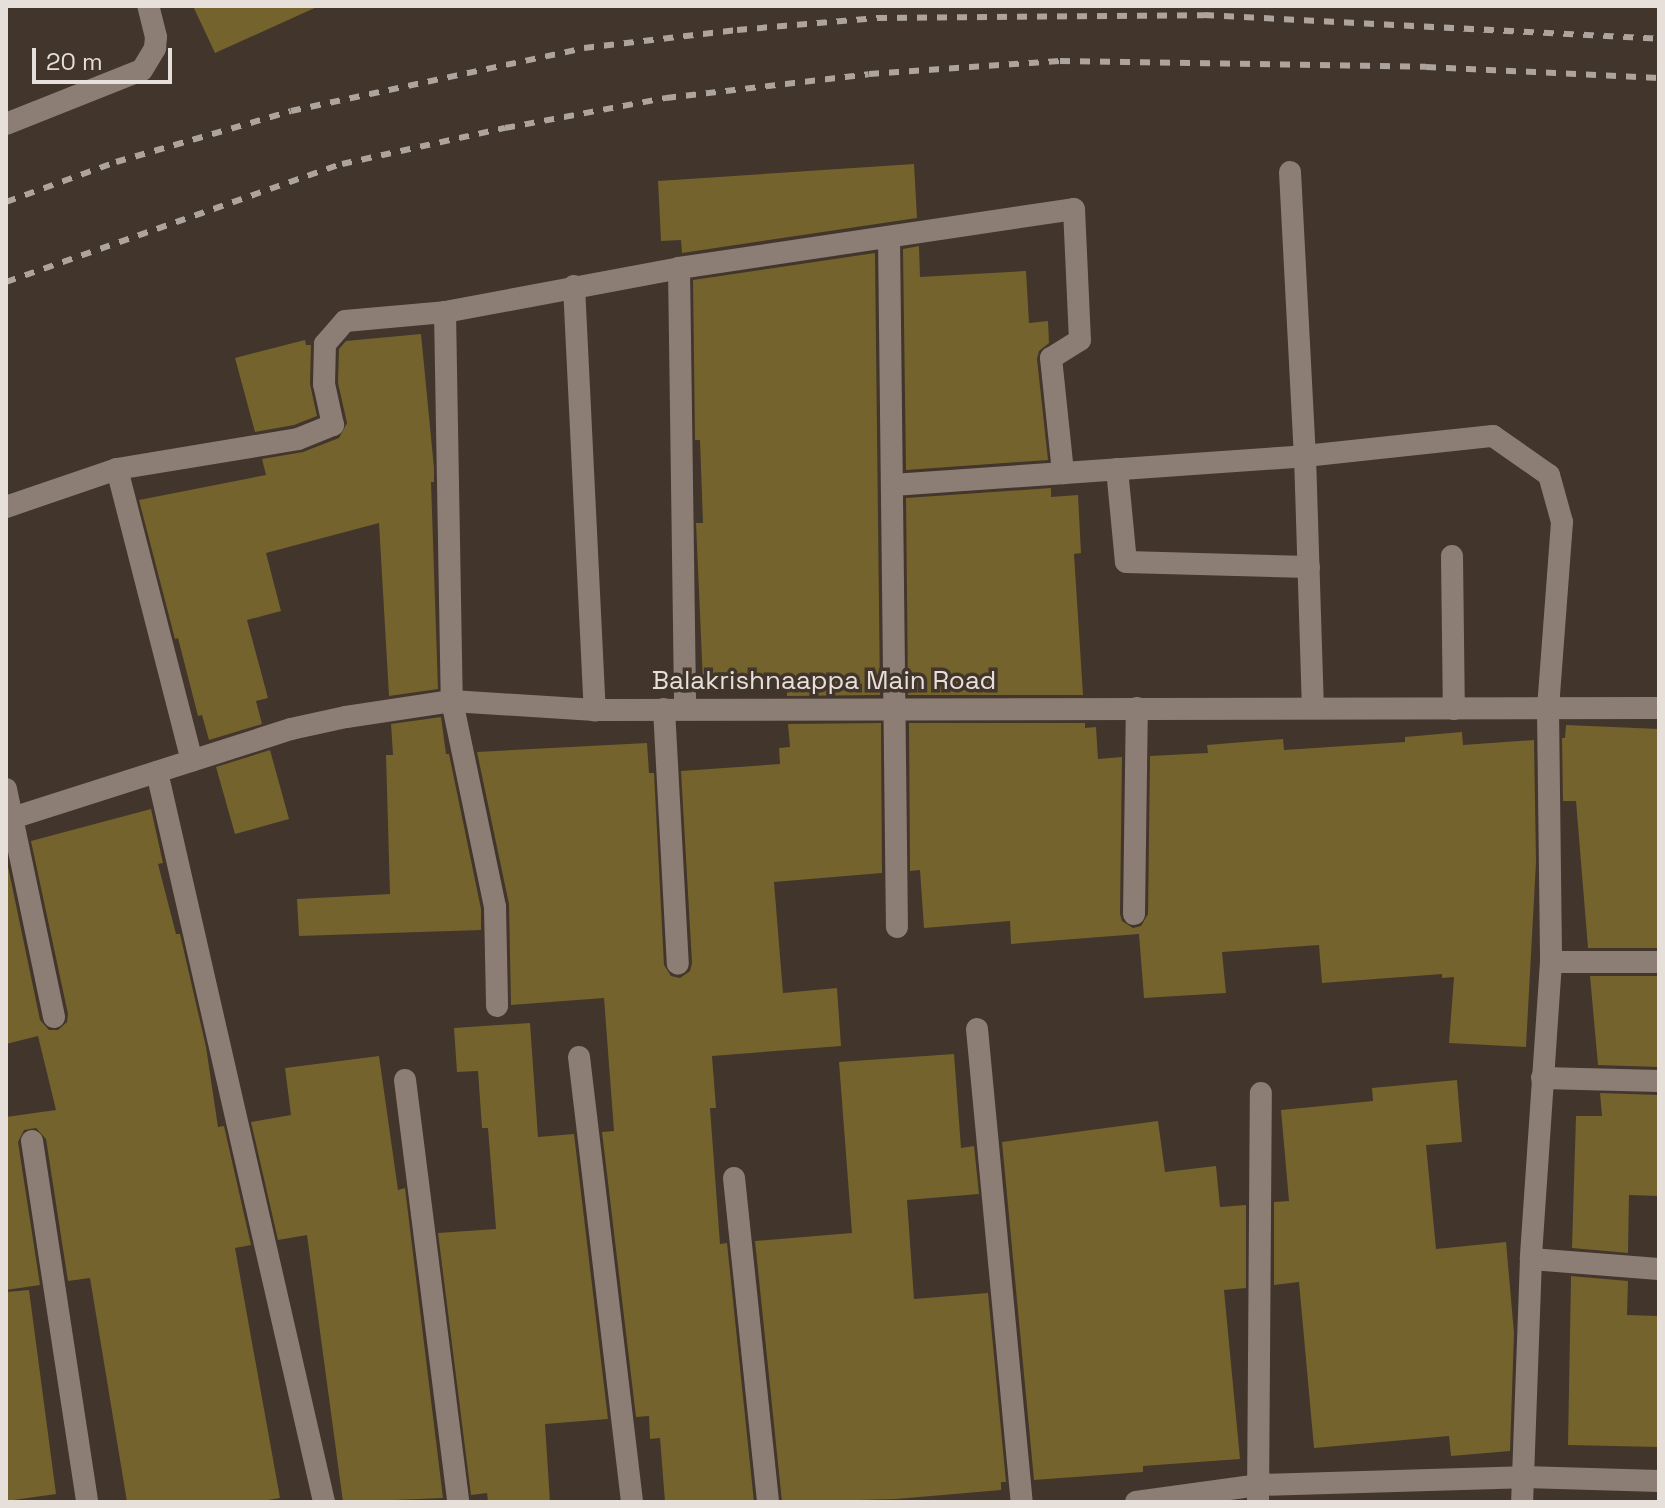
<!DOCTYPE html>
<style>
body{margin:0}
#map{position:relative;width:1665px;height:1508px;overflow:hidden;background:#41352c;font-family:"Space Grotesk",sans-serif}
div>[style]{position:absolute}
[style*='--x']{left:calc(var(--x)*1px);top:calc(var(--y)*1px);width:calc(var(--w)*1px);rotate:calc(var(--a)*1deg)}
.building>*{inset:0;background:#74632c}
.minor>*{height:22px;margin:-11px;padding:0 11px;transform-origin:11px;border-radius:11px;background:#8c7e74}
.tertiary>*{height:22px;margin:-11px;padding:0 11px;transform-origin:11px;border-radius:11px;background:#8c7e74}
.rail>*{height:6px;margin-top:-3px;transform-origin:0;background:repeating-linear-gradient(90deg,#ada49d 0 10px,transparent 0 20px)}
span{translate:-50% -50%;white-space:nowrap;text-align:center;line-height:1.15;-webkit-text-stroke:7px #41352c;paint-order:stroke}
.street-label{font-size:26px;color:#e7dfd9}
.frame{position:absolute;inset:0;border:8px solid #e7dfd9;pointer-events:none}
.scale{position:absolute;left:32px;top:48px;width:140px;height:36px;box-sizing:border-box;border:4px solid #e7dfd9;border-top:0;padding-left:10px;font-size:24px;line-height:28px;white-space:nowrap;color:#e7dfd9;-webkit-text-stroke:6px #41352c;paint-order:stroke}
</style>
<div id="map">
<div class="building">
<i style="clip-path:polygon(193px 6px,319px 6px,215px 53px)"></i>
<i style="clip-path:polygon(914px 164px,917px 218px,682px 253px,681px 240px,661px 241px,658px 181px)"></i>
<i style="clip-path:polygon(919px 246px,920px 277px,1026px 271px,1029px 323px,1048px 321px,1049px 343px,1039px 351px,1037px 359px,1048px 460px,906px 470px,903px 249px)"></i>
<i style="clip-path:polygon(875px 253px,880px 695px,787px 696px,786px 678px,703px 683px,696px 523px,703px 523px,700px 440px,695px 440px,693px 280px)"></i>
<i style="clip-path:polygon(421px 334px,434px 468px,434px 482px,431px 482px,438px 689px,389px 696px,379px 523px,266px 553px,281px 611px,247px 620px,268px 698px,256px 701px,262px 724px,209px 740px,202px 715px,198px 716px,178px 638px,175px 639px,139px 500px,266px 475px,262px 459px,303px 452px,339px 438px,347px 423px,338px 383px,339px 349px,346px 341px)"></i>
<i style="clip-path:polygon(305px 340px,306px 345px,311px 345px,310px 384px,317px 416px,294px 425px,255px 432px,235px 358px)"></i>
<i style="clip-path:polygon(1051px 488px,1051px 497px,1078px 495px,1081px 553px,1074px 554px,1083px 695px,908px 695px,906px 498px)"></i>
<i style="clip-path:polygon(441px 717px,446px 754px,449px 754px,481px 909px,481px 930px,299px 936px,297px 899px,390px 894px,386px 755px,393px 755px,391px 724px)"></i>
<i style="clip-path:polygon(881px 723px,882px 873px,774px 882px,783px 993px,837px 988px,841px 1046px,712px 1056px,716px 1108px,710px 1108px,720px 1244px,727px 1243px,754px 1502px,665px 1502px,660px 1438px,650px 1439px,649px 1416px,636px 1417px,602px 1132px,614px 1131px,604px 998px,511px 1005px,509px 904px,477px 752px,647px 743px,649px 773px,654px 773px,664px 965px,671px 976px,680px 978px,690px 971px,692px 963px,681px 771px,780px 764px,779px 748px,790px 747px,788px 724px)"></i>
<i style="clip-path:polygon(909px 723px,1085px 723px,1085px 728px,1096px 727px,1098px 759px,1122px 757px,1120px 914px,1122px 921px,1133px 928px,1141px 926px,1148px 914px,1150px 756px,1208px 753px,1207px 745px,1283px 739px,1284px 750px,1405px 742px,1405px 737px,1462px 732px,1463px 745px,1534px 740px,1536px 862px,1526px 1047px,1449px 1043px,1454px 977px,1442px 978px,1442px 974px,1322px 983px,1319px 945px,1222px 952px,1226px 993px,1144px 998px,1139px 934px,1011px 944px,1010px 921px,924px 928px,920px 870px,910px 871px)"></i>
<i style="clip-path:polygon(1566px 725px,1659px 729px,1659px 948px,1588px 948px,1576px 801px,1563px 801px,1562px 738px,1565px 738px)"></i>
<i style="clip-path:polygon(270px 750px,289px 819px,235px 834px,216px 767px)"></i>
<i style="clip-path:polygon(151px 809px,163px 863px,158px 864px,176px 934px,180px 934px,206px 1047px,218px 1127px,224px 1126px,251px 1245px,235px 1248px,280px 1498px,256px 1502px,127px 1502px,90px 1278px,68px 1281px,46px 1139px,36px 1128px,24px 1130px,18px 1142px,40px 1285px,6px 1290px,6px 1117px,56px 1110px,38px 1036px,6px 1044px,6px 857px,40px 1020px,49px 1030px,58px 1030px,67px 1022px,68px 1014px,31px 841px)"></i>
<i style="clip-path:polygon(1590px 976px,1659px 976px,1659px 1067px,1598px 1065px)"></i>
<i style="clip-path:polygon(530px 1023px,538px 1137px,574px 1134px,608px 1419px,545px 1424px,550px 1502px,488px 1502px,487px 1493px,471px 1495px,438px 1233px,496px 1229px,488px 1128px,482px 1128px,478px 1071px,457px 1072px,454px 1028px)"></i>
<i style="clip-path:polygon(954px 1054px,961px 1148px,974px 1146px,979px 1194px,907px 1200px,914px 1299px,988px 1293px,1006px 1482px,1001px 1482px,1001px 1490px,896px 1499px,782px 1502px,755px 1241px,852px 1233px,839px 1062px)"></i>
<i style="clip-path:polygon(379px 1056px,398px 1190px,405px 1188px,443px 1498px,343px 1502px,307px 1235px,278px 1240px,251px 1122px,291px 1115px,285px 1068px)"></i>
<i style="clip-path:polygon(1457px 1080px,1462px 1142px,1426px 1145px,1436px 1249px,1506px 1242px,1514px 1333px,1510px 1451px,1451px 1456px,1449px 1436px,1314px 1448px,1299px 1282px,1274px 1285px,1274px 1202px,1289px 1201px,1281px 1110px,1373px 1101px,1372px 1088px)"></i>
<i style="clip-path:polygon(1600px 1093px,1659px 1095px,1659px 1196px,1629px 1195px,1628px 1253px,1572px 1248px,1576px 1116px,1602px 1116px)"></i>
<i style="clip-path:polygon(1158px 1121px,1165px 1172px,1216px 1166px,1220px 1207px,1246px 1205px,1246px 1288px,1224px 1290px,1240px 1459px,1143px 1466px,1143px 1472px,1034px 1480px,1002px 1142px)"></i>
<i style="clip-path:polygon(1571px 1276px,1628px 1281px,1627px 1315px,1659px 1316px,1659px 1447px,1568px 1445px)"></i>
<i style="clip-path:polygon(29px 1290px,56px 1494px,6px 1501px,6px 1292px)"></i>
</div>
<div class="minor">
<i style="--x:6;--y:124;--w:146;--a:-21.7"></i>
<i style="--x:142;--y:70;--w:26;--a:-59"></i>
<i style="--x:155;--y:48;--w:11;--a:-85"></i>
<i style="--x:156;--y:37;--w:32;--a:-104"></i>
<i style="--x:1290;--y:172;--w:284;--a:87"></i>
<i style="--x:1305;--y:456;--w:252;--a:88.2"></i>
<i style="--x:889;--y:237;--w:690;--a:89.34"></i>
<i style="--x:679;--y:268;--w:441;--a:89.2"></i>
<i style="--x:574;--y:286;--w:425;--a:87.2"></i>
<i style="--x:445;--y:312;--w:389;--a:89"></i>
<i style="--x:452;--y:701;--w:210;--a:78.2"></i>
<i style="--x:495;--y:907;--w:99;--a:88.8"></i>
<i style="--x:117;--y:469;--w:301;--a:75.6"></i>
<i style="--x:1117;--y:469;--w:93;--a:84.5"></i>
<i style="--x:1126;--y:562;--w:183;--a:1.6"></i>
<i style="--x:893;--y:485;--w:413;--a:-4"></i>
<i style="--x:1305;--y:456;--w:189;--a:-6.1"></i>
<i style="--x:1493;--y:436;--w:68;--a:34.9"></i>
<i style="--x:1549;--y:475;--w:49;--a:74.5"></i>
<i style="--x:1562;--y:522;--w:188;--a:94.3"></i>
<i style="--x:1548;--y:709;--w:253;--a:89.3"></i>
<i style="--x:1551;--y:962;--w:298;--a:93.9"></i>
<i style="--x:1531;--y:1259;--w:243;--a:92.1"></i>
<i style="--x:6;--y:507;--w:117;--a:-18.9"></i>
<i style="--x:117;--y:469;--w:183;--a:-9.4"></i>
<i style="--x:298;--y:439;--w:38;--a:-22"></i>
<i style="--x:333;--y:425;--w:42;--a:-102.4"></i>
<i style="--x:324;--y:384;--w:40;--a:-88.6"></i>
<i style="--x:325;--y:344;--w:30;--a:-49"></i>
<i style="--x:345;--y:321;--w:100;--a:-5.1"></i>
<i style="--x:445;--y:312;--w:238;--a:-10.6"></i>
<i style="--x:679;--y:268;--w:399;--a:-8.5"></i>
<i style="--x:1074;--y:209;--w:131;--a:87.4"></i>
<i style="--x:1080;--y:340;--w:34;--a:148"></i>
<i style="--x:1051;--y:358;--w:116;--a:84"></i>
<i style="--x:1452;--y:556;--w:153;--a:89.3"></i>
<i style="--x:664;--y:709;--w:255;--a:86.9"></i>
<i style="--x:157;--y:772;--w:749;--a:77.11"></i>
<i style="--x:6;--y:789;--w:233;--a:78.1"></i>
<i style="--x:1134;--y:914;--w:206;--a:-89.2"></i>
<i style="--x:1551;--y:962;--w:108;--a:0"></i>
<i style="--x:977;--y:1029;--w:475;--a:84.6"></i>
<i style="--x:579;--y:1057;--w:448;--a:83.2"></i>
<i style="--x:1542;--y:1078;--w:117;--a:1.5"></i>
<i style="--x:405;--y:1080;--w:425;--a:82.8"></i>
<i style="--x:32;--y:1141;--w:365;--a:81.3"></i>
<i style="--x:734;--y:1178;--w:326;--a:84"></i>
<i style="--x:1531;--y:1259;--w:128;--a:4.5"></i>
<i style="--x:1136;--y:1502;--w:123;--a:-7.9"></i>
<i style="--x:1258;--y:1485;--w:264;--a:-1.7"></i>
<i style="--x:1522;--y:1477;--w:137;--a:1.7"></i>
<i style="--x:1258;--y:1502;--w:409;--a:-89.6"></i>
</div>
<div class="tertiary">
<i style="--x:6;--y:820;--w:299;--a:-17.7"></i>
<i style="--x:291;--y:729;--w:56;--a:-12.3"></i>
<i style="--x:346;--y:717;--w:107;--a:-8.6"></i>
<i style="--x:452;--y:701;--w:143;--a:3.6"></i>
<i style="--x:595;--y:710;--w:1064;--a:-0.11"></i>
</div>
<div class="rail">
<i style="--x:6;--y:202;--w:117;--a:-20"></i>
<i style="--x:116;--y:162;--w:182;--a:-16.2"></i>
<i style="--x:291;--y:111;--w:300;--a:-12.1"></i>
<i style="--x:584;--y:48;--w:154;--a:-6.7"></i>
<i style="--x:737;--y:30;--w:141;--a:-4.9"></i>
<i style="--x:877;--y:18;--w:327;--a:-0.5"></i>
<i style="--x:1204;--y:15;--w:456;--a:3"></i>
<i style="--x:6;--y:282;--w:356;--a:-19.4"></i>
<i style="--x:342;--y:164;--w:167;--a:-12.5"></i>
<i style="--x:505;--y:128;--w:164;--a:-10.6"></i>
<i style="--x:666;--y:98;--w:204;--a:-6.7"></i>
<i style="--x:869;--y:74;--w:191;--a:-3.9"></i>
<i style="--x:1060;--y:61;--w:366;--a:0.9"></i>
<i style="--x:1426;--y:67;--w:233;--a:2.7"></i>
</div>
<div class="street-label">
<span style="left:824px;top:681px">Balakrishnaappa Main Road</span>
</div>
<div class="frame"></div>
<div class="scale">20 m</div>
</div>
